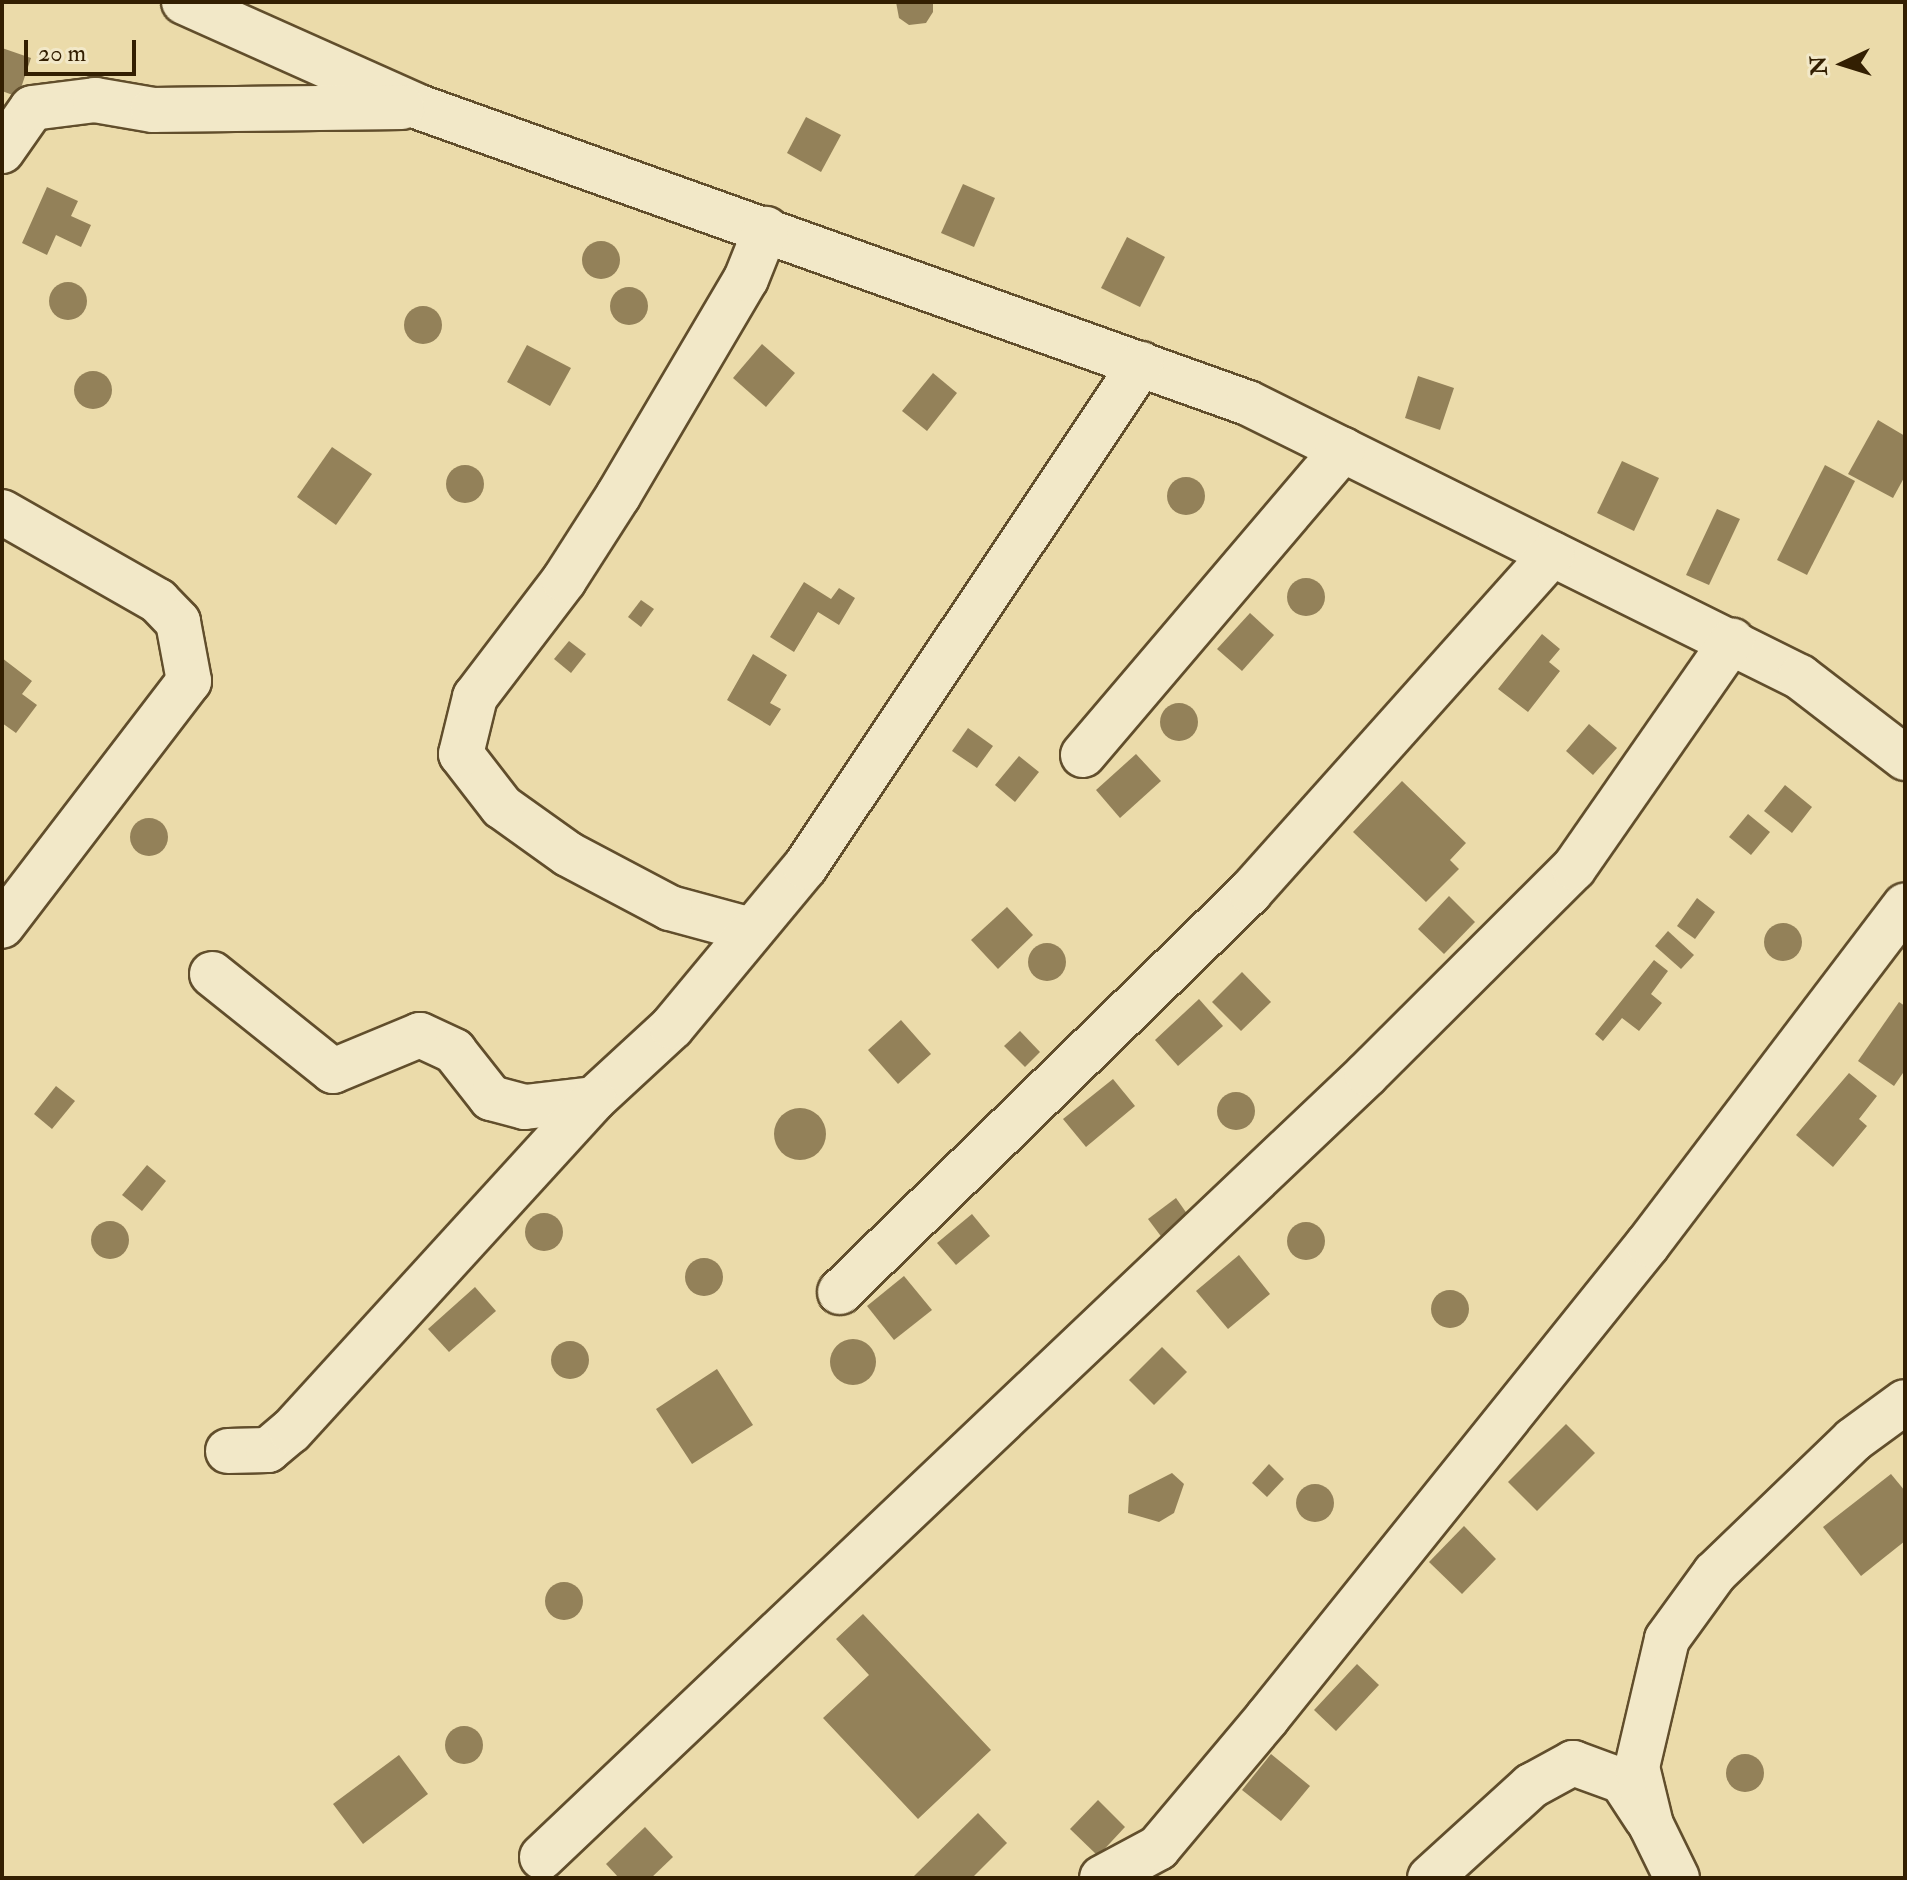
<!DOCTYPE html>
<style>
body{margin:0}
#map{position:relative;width:1907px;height:1880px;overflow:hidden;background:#ebdbaa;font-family:"IM FELL Double Pica",serif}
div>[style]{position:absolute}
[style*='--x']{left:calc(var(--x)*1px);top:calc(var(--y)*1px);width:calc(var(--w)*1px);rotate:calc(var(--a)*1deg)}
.building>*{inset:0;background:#938159}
.round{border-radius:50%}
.roads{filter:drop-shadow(2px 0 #614e2c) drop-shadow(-2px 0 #614e2c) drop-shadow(0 2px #614e2c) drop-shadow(0 -2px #614e2c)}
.minor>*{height:44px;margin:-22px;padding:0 22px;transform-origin:22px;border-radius:22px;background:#f2e8c8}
span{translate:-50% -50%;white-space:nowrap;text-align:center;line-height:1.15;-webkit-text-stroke:6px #f2e8c8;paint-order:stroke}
.frame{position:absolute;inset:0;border:4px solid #331f02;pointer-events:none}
.north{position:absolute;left:1803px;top:24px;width:80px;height:80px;-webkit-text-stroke:6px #f2e8c8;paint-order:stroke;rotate:266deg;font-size:22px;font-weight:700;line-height:32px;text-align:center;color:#331f02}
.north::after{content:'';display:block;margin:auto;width:28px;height:36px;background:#331f02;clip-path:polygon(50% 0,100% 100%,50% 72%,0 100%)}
.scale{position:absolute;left:24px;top:40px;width:112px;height:36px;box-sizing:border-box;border:4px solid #331f02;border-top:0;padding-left:10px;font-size:24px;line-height:28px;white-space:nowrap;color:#331f02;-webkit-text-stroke:6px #f2e8c8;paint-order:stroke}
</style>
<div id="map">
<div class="building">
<i style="clip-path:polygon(896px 2px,933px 2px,933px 12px,926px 23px,909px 25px,899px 18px)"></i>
<i style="clip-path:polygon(2px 48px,31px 58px,18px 97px,2px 91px)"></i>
<i style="clip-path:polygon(806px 117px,841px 135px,821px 172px,787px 153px)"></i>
<i style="clip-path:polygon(963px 184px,995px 198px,974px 247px,941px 233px)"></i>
<i style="clip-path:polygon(47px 187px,78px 201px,71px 216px,91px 225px,81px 247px,56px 235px,47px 255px,22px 243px)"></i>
<i style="clip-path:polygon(1127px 237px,1165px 257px,1140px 307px,1101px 288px)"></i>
<i class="round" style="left:582px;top:241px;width:38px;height:38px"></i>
<i class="round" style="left:49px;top:282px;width:38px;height:38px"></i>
<i class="round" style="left:610px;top:287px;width:38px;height:38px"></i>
<i class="round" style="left:404px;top:306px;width:38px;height:38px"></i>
<i style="clip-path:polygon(762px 344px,795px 373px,766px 407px,733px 378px)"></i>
<i style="clip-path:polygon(527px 345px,571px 368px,550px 406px,507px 382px)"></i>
<i class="round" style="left:74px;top:371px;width:38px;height:38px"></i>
<i style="clip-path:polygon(933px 373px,957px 393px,927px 431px,902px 411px)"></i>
<i style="clip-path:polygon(1418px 376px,1454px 388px,1440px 430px,1405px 418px)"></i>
<i style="clip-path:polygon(1878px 420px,1905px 436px,1905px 476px,1893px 498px,1848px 474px)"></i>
<i style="clip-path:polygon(332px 447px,372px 474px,336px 525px,297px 497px)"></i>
<i style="clip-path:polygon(1622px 461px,1659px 478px,1634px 531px,1597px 513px)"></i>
<i class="round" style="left:446px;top:465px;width:38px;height:38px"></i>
<i style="clip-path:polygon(1825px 465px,1855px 481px,1807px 575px,1777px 560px)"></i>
<i class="round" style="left:1167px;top:477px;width:38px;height:38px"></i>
<i style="clip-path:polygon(1717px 509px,1740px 519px,1709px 585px,1686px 575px)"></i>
<i class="round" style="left:1287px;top:578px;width:38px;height:38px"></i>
<i style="clip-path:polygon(804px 582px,831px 599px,839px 588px,855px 598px,839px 625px,818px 612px,794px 652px,770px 637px)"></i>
<i style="clip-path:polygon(641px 600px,654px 609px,641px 627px,628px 617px)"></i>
<i style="clip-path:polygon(1250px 613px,1274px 635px,1242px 671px,1217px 649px)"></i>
<i style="clip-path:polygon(1542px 634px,1560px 649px,1549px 662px,1560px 671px,1528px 712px,1498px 689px)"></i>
<i style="clip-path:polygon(569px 641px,586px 654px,571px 673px,554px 659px)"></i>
<i style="clip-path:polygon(753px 654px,787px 675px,770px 703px,781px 709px,770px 726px,727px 700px)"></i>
<i style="clip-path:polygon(2px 658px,32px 681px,22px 694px,37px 705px,16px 733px,2px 723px)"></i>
<i class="round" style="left:1160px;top:703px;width:38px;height:38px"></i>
<i style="clip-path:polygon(1589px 724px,1617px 748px,1593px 775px,1566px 751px)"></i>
<i style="clip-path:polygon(968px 728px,993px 746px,977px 768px,952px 751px)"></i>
<i style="clip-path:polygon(1136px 754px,1161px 781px,1120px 818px,1096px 790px)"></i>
<i style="clip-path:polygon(1019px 756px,1039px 772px,1015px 802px,995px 785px)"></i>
<i style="clip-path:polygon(1402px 781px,1466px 843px,1450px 860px,1459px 869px,1426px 902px,1353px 832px)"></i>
<i style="clip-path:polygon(1785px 785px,1812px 807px,1792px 833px,1764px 811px)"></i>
<i style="clip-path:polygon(1748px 814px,1770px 832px,1751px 855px,1729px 837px)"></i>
<i class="round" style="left:130px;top:818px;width:38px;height:38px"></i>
<i style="clip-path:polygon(1449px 896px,1475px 922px,1444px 954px,1418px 929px)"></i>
<i style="clip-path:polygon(1697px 898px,1715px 912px,1695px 939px,1677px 926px)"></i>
<i style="clip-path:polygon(1007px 907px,1033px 935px,998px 969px,971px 940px)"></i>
<i class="round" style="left:1764px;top:923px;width:38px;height:38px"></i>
<i style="clip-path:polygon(1668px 931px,1694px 955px,1681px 969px,1655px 946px)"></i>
<i class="round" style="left:1028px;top:943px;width:38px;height:38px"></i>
<i style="clip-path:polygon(1654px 960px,1668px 971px,1651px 994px,1662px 1003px,1639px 1031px,1622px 1018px,1603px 1041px,1595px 1034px)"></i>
<i style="clip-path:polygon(1242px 972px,1271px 1002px,1241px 1031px,1212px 1002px)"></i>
<i style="clip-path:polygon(1199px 999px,1223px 1026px,1178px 1066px,1155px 1040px)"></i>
<i style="clip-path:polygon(1899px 1002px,1905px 1006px,1905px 1070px,1894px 1086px,1858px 1061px)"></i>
<i style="clip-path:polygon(901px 1020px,931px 1054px,898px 1084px,868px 1050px)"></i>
<i style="clip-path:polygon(1020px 1031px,1040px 1052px,1025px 1067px,1004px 1046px)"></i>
<i style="clip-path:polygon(1849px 1073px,1877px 1096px,1859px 1119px,1867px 1126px,1833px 1167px,1796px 1135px)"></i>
<i style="clip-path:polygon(1113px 1079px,1135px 1106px,1086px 1147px,1063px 1119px)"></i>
<i style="clip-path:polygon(56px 1086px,75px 1101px,52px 1129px,34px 1114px)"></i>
<i class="round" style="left:1217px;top:1092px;width:38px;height:38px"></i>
<i class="round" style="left:774px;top:1108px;width:52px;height:52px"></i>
<i style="clip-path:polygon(147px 1165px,166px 1181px,142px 1211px,122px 1195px)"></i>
<i style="clip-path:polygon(1176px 1198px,1190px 1218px,1163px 1239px,1148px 1219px)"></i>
<i class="round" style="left:525px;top:1213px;width:38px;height:38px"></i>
<i style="clip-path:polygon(972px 1214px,990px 1236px,956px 1265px,937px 1243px)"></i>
<i class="round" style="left:91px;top:1221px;width:38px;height:38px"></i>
<i class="round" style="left:1287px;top:1222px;width:38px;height:38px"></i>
<i style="clip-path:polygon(1239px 1255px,1270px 1294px,1228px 1329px,1196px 1291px)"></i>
<i class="round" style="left:685px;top:1258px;width:38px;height:38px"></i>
<i style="clip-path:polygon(904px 1276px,932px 1310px,894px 1340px,867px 1306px)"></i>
<i style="clip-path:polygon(475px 1287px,496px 1311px,449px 1352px,428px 1329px)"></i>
<i class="round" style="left:1431px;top:1290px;width:38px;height:38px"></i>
<i class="round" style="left:830px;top:1339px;width:46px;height:46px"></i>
<i class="round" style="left:551px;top:1341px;width:38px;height:38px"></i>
<i style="clip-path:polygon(1162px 1347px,1187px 1372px,1154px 1405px,1129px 1380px)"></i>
<i style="clip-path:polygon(717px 1369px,753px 1425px,692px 1464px,656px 1409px)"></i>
<i style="clip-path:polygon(1566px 1424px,1595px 1453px,1537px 1511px,1508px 1482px)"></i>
<i style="clip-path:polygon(1269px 1464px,1284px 1479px,1267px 1497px,1252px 1483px)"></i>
<i style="clip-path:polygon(1172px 1473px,1184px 1484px,1174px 1513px,1159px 1522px,1128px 1513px,1129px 1495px)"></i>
<i style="clip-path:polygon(1891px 1474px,1905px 1491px,1905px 1541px,1861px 1576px,1823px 1527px)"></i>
<i class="round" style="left:1296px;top:1484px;width:38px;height:38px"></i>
<i style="clip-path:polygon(1464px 1526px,1496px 1559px,1462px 1594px,1429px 1562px)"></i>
<i class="round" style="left:545px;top:1582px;width:38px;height:38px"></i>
<i style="clip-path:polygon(863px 1614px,991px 1750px,918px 1819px,823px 1718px,869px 1675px,836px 1639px)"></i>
<i style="clip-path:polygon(1357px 1664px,1379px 1685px,1336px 1731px,1314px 1710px)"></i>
<i class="round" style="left:445px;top:1726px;width:38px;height:38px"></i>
<i class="round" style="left:1726px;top:1754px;width:38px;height:38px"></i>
<i style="clip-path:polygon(1271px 1754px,1310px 1786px,1281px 1821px,1242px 1790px)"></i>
<i style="clip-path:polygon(399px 1755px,428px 1794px,363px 1844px,333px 1804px)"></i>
<i style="clip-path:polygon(1098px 1800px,1125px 1827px,1098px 1856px,1070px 1829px)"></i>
<i style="clip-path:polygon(978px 1813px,1007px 1843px,972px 1878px,912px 1878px)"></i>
<i style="clip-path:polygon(645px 1827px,673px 1857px,651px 1878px,619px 1878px,606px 1864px)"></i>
</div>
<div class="roads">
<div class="minor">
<i style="--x:184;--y:2;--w:254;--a:24.1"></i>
<i style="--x:416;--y:106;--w:883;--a:19.65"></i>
<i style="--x:1248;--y:403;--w:616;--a:26.4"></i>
<i style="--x:1800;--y:677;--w:133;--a:37.6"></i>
<i style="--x:2;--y:151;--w:52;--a:-55.1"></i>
<i style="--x:32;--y:108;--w:64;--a:-7.2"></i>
<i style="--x:95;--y:100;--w:59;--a:9.8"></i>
<i style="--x:153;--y:110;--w:249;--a:-0.7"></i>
<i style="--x:2;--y:512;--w:180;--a:29.7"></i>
<i style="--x:158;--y:601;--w:29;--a:46"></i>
<i style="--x:178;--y:622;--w:60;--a:79.4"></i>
<i style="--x:189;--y:681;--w:308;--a:127.4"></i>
<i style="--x:1083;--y:755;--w:401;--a:-49.6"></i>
<i style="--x:751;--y:930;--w:84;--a:-164.8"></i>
<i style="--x:670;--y:908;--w:115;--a:-152.1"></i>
<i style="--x:568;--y:854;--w:81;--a:-144.5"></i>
<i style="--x:502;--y:807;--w:67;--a:-127.7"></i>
<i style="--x:461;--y:754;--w:59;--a:-76.2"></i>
<i style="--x:475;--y:697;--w:147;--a:-52.7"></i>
<i style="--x:564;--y:580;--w:100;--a:-57.3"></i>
<i style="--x:618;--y:496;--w:252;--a:-59.5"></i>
<i style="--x:746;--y:279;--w:54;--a:-68.2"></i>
<i style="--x:212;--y:974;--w:155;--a:38.7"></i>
<i style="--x:333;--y:1071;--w:94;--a:-22.5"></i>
<i style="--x:420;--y:1035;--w:38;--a:25"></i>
<i style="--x:454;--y:1051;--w:60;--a:51.8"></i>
<i style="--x:491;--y:1098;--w:35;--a:15"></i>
<i style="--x:525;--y:1107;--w:69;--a:-6.6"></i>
<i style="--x:594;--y:1099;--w:106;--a:-42.7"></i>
<i style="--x:672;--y:1027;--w:208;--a:-50.3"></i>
<i style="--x:805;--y:867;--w:605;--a:-56.26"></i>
<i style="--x:840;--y:1292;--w:573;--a:-44.29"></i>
<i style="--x:1250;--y:892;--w:453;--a:-48.2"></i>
<i style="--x:228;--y:1451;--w:40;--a:-1.4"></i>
<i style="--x:268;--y:1450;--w:30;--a:-40"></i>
<i style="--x:291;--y:1431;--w:449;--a:-47.6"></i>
<i style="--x:542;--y:1857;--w:1137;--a:-43.5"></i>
<i style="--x:1367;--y:1074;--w:292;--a:-44.9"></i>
<i style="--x:1574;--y:868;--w:277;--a:-55.2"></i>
<i style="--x:1102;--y:1878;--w:64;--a:-28.2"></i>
<i style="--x:1158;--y:1848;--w:170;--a:-50"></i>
<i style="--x:1267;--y:1718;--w:608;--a:-51.21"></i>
<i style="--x:1648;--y:1244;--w:425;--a:-52.8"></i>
<i style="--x:1430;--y:1878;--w:137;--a:-42.3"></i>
<i style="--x:1531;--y:1786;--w:48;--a:-28.7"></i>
<i style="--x:1573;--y:1763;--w:52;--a:20.2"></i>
<i style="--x:1622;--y:1781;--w:45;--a:56.7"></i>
<i style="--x:1677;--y:1878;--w:59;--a:-116.1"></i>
<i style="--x:1651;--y:1825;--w:60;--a:-103.6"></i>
<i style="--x:1637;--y:1767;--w:131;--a:-76.8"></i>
<i style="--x:1667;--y:1639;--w:82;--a:-54"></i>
<i style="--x:1715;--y:1573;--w:192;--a:-43.9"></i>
<i style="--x:1853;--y:1440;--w:64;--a:-36.2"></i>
</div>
</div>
<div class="frame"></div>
<div class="north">N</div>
<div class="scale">20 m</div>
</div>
